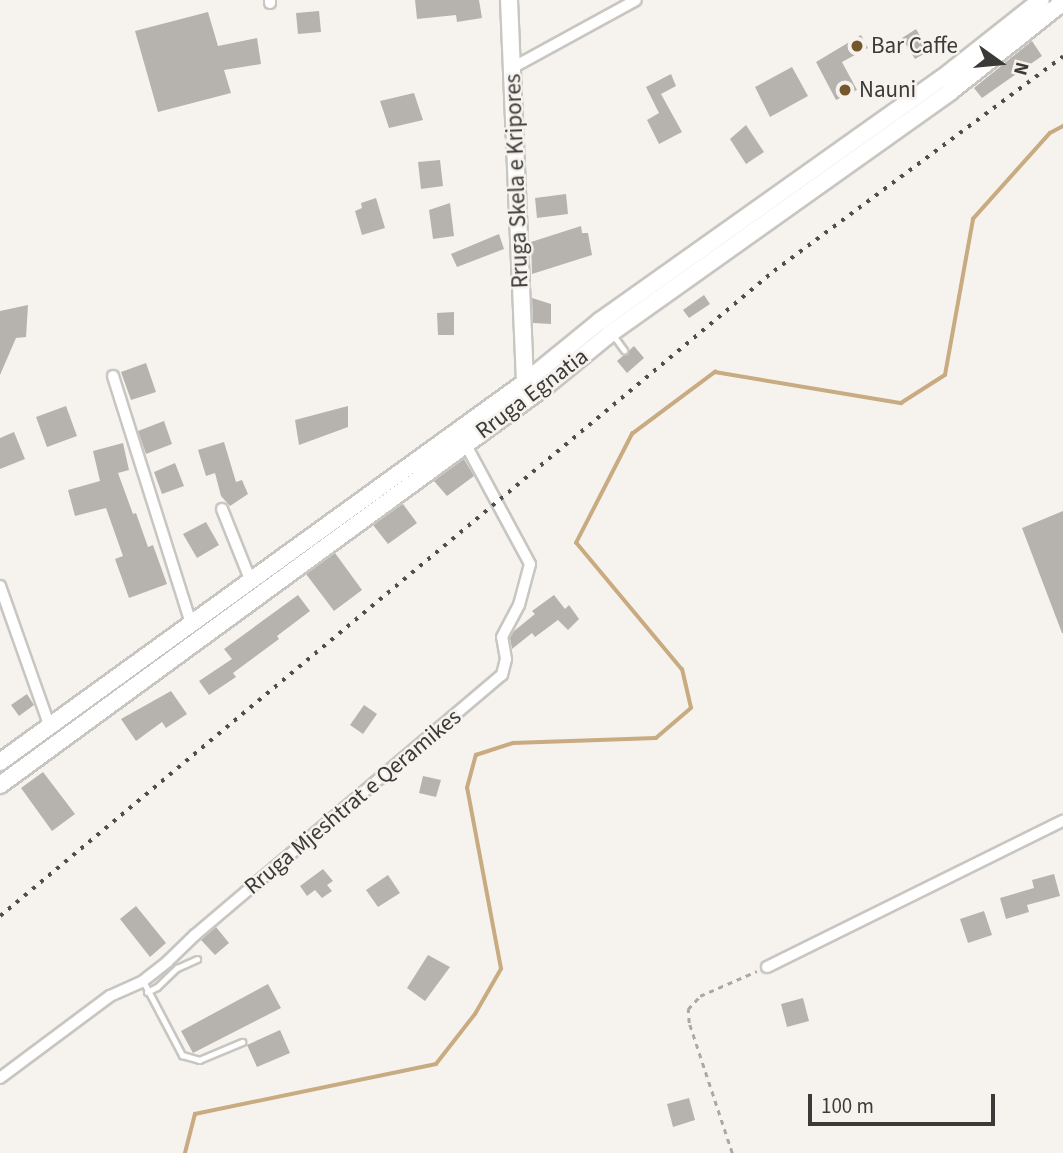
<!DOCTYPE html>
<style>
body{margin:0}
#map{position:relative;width:1063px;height:1153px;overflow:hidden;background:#f6f3ef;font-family:"Source Sans 3",sans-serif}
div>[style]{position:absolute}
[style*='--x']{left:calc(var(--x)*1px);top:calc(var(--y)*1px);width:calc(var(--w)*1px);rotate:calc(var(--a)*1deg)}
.stream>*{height:3.5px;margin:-1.75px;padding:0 1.75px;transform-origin:1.75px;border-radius:1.75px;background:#c8ab80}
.building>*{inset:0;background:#b6b3af}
.path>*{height:2.5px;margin-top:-1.25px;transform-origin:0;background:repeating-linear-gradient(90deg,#aaa8a5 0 5px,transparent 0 10px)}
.roads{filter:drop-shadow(2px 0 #c8c6c1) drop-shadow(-2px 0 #c8c6c1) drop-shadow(0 2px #c8c6c1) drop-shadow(0 -2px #c8c6c1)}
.lane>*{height:5px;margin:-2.5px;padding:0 2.5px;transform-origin:2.5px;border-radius:2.5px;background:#fff}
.street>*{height:10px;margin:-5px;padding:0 5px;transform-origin:5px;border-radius:5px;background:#fff}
.secondary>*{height:16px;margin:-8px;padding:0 8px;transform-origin:8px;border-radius:8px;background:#fff}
.rail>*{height:3.5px;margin-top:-1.75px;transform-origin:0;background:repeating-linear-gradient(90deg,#4f4e4b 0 3.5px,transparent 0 10.5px)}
.dots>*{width:19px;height:19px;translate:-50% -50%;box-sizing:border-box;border:4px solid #f6f3ef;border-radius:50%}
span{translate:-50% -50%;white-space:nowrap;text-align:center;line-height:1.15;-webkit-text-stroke:5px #f6f3ef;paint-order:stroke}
.poi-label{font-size:23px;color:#3b3a38}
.left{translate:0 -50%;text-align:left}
.street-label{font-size:23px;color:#3b3a38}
.north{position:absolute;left:965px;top:28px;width:70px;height:70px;-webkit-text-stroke:5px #f6f3ef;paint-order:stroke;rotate:105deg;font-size:19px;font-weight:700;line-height:28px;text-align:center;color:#3b3a38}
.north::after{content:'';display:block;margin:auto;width:24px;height:32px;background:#3b3a38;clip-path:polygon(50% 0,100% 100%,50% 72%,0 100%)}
.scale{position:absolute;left:808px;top:1094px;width:187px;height:32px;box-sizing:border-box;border:4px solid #3b3a38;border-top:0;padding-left:9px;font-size:21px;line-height:24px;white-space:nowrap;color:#3b3a38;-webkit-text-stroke:5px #f6f3ef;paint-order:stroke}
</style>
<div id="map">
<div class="stream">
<i style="--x:185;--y:1153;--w:40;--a:-75.6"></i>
<i style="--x:195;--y:1114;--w:246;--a:-11.7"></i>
<i style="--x:436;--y:1064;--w:63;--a:-52"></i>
<i style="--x:475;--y:1014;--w:52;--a:-60"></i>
<i style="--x:501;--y:969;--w:184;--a:-100.6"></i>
<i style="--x:467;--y:788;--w:34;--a:-75"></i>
<i style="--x:476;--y:755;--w:39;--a:-18"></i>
<i style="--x:513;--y:743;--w:143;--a:-2"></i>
<i style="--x:656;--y:738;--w:46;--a:-40.6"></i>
<i style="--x:691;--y:708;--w:39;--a:-103"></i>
<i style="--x:682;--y:670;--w:165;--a:-129.8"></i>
<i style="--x:576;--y:543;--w:123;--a:-62.8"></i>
<i style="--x:632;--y:434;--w:104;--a:-36.8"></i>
<i style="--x:715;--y:372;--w:189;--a:9.5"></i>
<i style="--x:901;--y:403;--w:52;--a:-32.5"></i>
<i style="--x:945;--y:375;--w:158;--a:-79.8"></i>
<i style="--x:973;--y:219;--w:115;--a:-48.2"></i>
<i style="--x:1050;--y:133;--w:15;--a:-28"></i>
</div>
<div class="building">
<i style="clip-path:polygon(415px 0,479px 0,482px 18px,457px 22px,456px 15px,417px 19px)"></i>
<i style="clip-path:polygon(319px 11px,321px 32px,298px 34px,296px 13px)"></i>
<i style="clip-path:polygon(208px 12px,218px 46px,257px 38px,261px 64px,224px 70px,231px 93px,158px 112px,135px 31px)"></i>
<i style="clip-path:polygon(916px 29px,929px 51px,915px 59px,902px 38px)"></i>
<i style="clip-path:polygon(861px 35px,868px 48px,842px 62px,857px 90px,836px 100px,816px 62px)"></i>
<i style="clip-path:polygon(1032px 41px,1042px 56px,982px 98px,974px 88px)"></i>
<i style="clip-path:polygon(792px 67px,808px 96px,770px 117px,755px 87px)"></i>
<i style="clip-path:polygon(671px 74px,676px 86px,661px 94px,682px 132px,659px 144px,647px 120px,659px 113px,646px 87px)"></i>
<i style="clip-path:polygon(414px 93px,423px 120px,389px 128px,380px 101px)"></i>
<i style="clip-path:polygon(746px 125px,764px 152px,746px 164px,730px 139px)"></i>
<i style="clip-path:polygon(440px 160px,443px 186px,421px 189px,418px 162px)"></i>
<i style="clip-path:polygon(566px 194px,568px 214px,537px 218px,535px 198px)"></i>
<i style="clip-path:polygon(376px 198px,385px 228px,362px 235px,355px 211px,362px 208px,361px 203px)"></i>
<i style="clip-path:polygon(450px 203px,454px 236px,433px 239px,429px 210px)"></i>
<i style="clip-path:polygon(581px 226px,582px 233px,588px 233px,592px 255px,532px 274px,531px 242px)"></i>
<i style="clip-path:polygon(499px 234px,504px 249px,457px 267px,451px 254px)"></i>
<i style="clip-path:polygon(704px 295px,710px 304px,689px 318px,683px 310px)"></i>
<i style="clip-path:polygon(532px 298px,551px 304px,551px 324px,533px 323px)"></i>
<i style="clip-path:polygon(28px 305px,26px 337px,16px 338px,0 375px,0 311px)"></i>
<i style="clip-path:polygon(454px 312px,454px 335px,438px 335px,437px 313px)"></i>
<i style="clip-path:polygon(634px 346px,644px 358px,627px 373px,617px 361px)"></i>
<i style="clip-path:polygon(146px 363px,156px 392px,131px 400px,121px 372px)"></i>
<i style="clip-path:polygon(66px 406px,77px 436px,47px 447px,36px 417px)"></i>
<i style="clip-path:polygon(348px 406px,348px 427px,299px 445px,295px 420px)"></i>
<i style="clip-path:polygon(164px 421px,172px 444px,146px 454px,138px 431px)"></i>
<i style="clip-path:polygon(14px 432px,25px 459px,0 469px,0 438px)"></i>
<i style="clip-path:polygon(224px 442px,236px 482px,242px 480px,248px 494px,230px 506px,221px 496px,215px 473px,206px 476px,198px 450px)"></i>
<i style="clip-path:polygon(123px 443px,129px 470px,118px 473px,133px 514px,136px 513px,148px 547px,153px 545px,167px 584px,129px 598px,115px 559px,123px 556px,106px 508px,75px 516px,68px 490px,100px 481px,93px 451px)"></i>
<i style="clip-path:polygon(464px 459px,474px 476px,447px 496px,434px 481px)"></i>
<i style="clip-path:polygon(175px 463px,184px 486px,162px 494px,154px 472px)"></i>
<i style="clip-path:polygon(403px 504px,417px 523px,388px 544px,373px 525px)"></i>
<i style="clip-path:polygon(1063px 511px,1063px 633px,1062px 633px,1022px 528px)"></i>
<i style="clip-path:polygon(206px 522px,219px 545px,197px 558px,183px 534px)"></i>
<i style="clip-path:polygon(335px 553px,362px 590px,334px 611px,306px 574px)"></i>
<i style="clip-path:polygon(298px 595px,310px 611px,277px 636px,279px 639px,233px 673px,236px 677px,209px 695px,199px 681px,232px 659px,224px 649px)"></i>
<i style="clip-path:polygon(554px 595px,565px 609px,569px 605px,579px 619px,568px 630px,558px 620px,535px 637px,532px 633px,512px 649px,510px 638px,514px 631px,535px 614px,532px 611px)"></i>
<i style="clip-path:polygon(171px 691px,187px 714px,166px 728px,162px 722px,136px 741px,121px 719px)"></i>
<i style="clip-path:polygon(27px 694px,34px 705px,19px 716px,11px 705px)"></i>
<i style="clip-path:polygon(364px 705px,377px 714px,363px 734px,350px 725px)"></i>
<i style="clip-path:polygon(43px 772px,75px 814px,52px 831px,21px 788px)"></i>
<i style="clip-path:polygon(423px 776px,441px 780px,436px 797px,419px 793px)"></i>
<i style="clip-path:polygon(323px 869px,333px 881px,327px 885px,332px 891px,322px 898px,315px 890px,307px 896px,300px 886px)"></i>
<i style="clip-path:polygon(1054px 874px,1060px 896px,1027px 905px,1029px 912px,1006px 919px,1000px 898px,1034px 888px,1032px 880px)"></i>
<i style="clip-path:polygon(388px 875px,400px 893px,378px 907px,366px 890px)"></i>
<i style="clip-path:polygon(136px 906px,166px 943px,150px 957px,120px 919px)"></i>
<i style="clip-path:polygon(984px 911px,992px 935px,968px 943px,960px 919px)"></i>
<i style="clip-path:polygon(216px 927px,229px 943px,215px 955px,201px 940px)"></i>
<i style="clip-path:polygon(428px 955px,450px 967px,425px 1001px,407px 988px)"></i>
<i style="clip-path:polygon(268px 984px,281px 1008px,193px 1053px,181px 1031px)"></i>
<i style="clip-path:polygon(803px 998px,809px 1021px,787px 1027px,781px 1004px)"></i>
<i style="clip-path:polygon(280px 1030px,290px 1053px,257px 1067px,247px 1045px)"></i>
<i style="clip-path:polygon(689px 1098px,695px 1120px,673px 1127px,667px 1104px)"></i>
</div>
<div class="path">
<i style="--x:732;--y:1153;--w:137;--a:-108.3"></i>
<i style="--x:689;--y:1023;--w:14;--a:-94"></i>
<i style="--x:688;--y:1009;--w:18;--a:-47"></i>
<i style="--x:700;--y:996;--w:62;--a:-23.7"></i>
</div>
<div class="roads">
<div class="lane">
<i style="--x:613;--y:335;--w:19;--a:54"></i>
<i style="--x:143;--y:981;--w:84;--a:62.2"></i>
<i style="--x:182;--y:1055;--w:18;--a:16"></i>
<i style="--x:199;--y:1060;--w:47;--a:-22.7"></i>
<i style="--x:147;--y:992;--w:11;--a:-27"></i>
<i style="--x:157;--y:987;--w:28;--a:-44"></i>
<i style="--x:177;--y:968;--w:22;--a:-24"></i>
</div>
<div class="street">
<i style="--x:270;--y:0;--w:3;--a:90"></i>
<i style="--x:512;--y:68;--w:141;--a:-28.7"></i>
<i style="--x:113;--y:376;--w:260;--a:72.5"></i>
<i style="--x:222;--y:509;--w:75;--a:68.2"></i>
<i style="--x:0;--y:586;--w:150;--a:70.5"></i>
<i style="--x:767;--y:967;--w:330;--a:-26.3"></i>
<i style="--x:0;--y:1078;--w:137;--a:-36.7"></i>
<i style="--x:110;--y:996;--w:36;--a:-24"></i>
<i style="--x:143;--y:981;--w:31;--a:-38"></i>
<i style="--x:167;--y:962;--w:39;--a:-44"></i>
<i style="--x:195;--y:935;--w:402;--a:-40.3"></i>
<i style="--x:502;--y:675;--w:16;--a:-76"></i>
<i style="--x:506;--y:659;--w:22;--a:-100"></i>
<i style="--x:502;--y:637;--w:36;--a:-62"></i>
<i style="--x:519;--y:605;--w:42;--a:-75"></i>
<i style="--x:530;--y:564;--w:135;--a:-118.3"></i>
</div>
<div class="secondary">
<i style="--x:509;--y:0;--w:385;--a:87.6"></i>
<i style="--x:0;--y:762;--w:647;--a:-35.88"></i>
<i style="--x:524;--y:383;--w:98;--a:-39.2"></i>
<i style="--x:600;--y:321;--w:418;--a:-35.4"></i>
<i style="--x:941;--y:79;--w:127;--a:-38.3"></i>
<i style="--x:0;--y:785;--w:676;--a:-36.16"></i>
<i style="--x:546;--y:386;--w:84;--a:-39.2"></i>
<i style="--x:611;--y:333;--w:416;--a:-35.4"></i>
<i style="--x:950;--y:92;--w:144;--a:-38.5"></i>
</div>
</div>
<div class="rail">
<i style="--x:0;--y:916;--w:1008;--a:-39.81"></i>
<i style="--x:774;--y:271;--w:360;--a:-36.6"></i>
</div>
<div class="dots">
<i style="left:857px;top:46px;background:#74582b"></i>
<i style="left:845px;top:90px;background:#74582b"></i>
</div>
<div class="poi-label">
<span class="left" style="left:871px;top:46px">Bar Caffe</span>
<span class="left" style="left:859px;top:90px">Nauni</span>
</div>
<div class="street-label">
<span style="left:517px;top:181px;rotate:-92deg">Rruga Skela e Kripores</span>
<span style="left:532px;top:394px;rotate:-37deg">Rruga Egnatia</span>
<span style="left:353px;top:802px;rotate:-40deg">Rruga Mjeshtrat e Qeramikes</span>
</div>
<div class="north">N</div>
<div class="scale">100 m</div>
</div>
